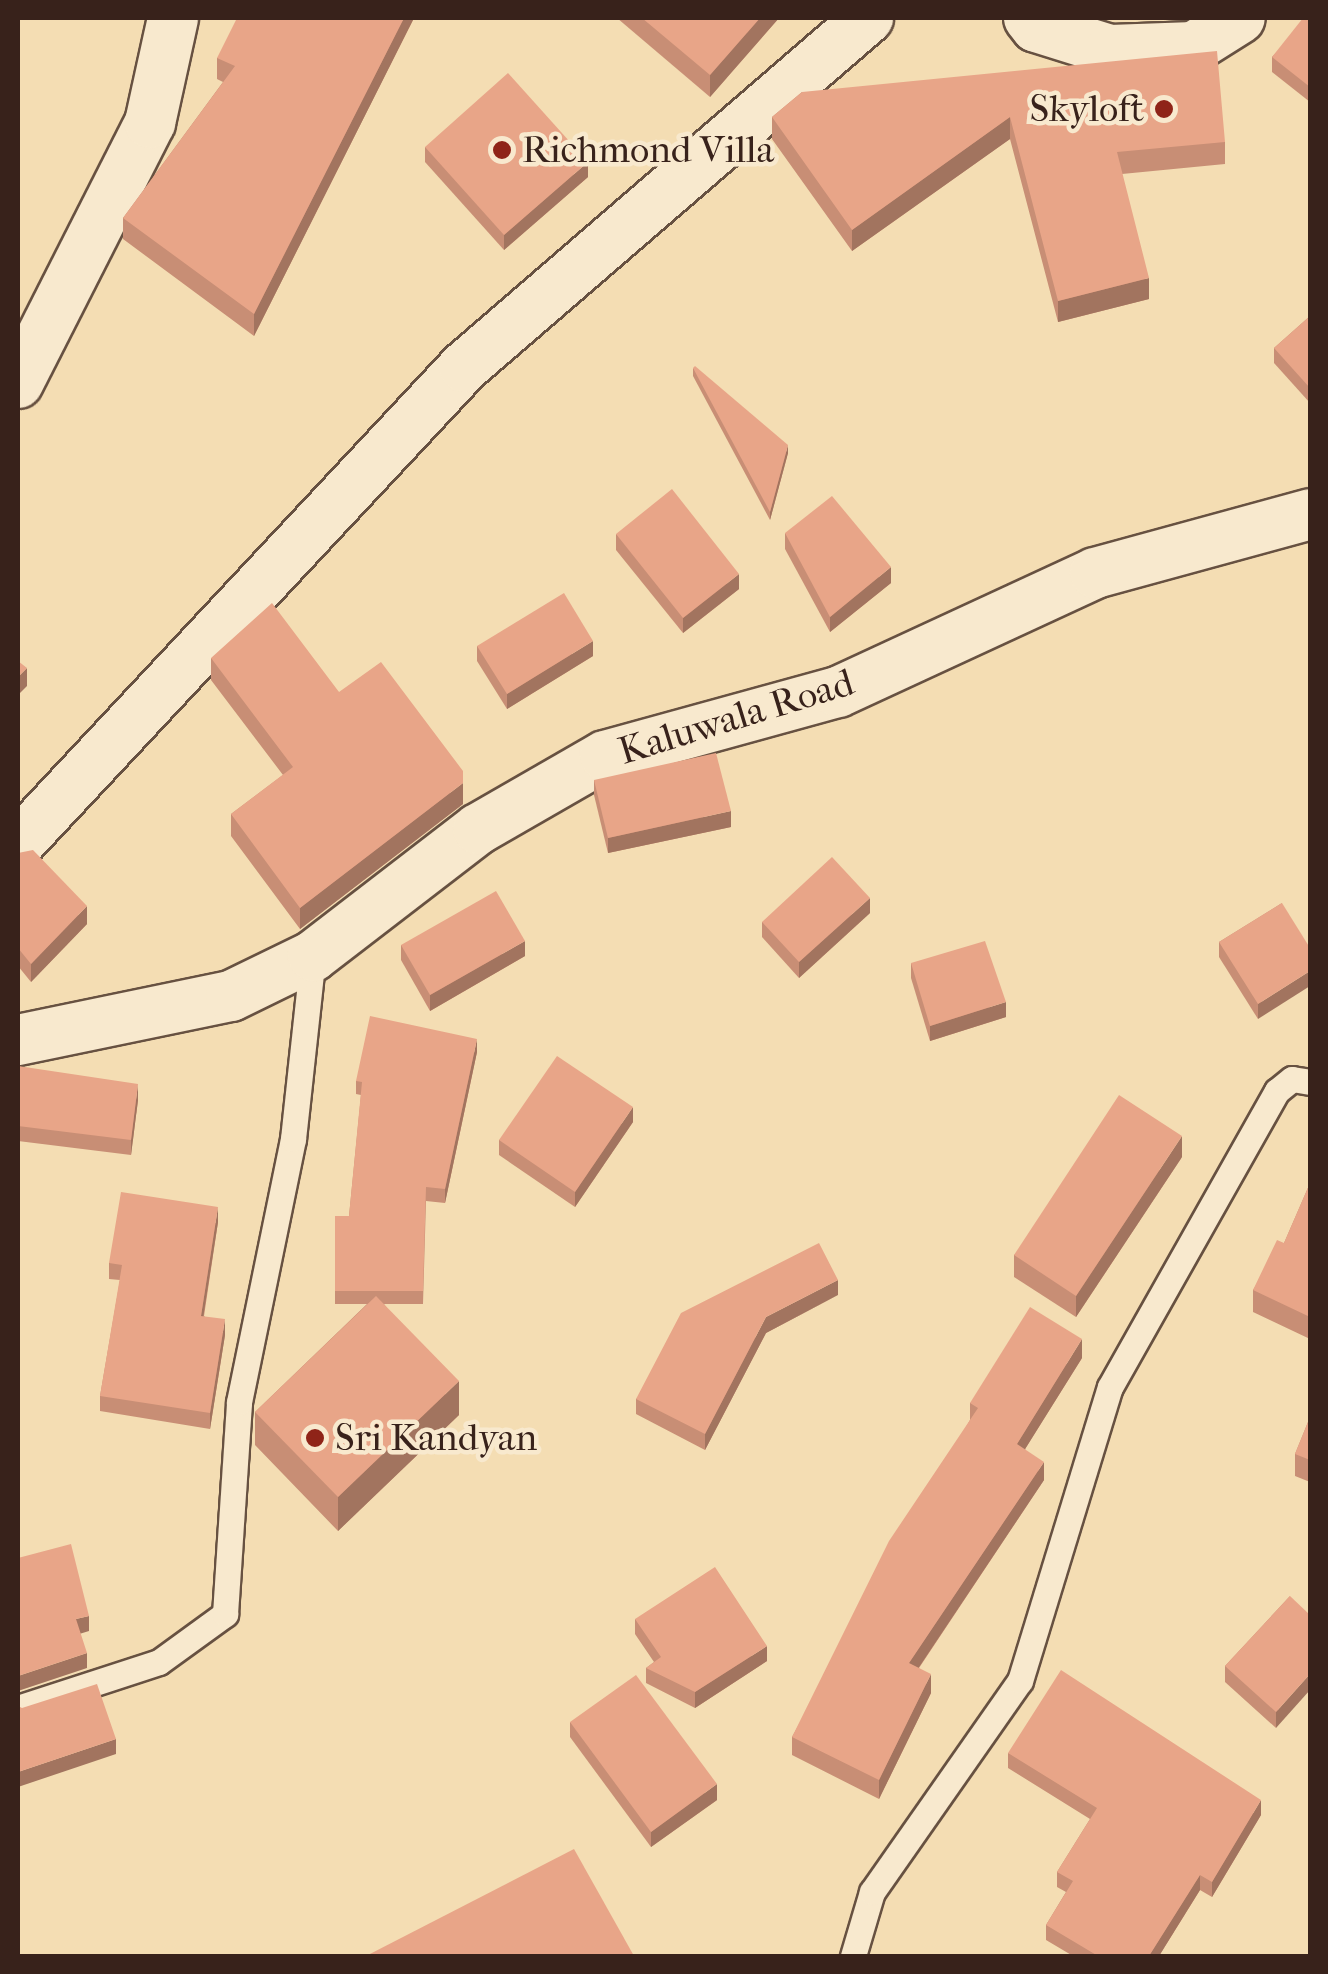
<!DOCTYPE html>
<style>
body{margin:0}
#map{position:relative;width:1328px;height:1974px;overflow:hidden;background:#f4ddb3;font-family:"IM FELL French Canon",serif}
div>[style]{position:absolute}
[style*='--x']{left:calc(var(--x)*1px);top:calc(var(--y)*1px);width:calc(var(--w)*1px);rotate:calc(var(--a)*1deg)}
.roads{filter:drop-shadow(2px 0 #675141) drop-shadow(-2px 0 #675141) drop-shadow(0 2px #675141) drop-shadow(0 -2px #675141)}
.service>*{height:25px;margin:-12.5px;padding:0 12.5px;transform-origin:12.5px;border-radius:12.5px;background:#f8e9ce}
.minor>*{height:50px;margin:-25px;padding:0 25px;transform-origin:25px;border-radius:25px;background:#f8e9ce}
.wall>*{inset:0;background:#c88e75}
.shaded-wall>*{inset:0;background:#a2745f}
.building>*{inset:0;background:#e8a588}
.dots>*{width:28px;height:28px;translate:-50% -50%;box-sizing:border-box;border:5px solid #f8e9ce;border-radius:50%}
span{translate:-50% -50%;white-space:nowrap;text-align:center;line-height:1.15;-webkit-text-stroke:9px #f8e9ce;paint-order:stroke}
.poi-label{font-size:38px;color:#38221b}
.right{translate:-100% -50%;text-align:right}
.left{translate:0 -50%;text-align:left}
.street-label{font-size:38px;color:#38221b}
.frame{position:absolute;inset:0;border:20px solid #38221b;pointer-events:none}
</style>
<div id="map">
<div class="roads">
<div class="service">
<i style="--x:18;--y:1708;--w:148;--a:-18.1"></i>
<i style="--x:159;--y:1662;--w:82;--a:-36"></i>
<i style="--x:225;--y:1614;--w:212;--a:-86.2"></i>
<i style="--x:239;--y:1402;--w:268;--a:-78.4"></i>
<i style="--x:293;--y:1139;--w:184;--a:-83.8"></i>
<i style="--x:853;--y:1956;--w:67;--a:-73.5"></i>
<i style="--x:872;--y:1892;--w:258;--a:-55"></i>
<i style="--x:1020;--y:1681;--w:307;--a:-73"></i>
<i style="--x:1110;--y:1387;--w:340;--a:-60.6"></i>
<i style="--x:1277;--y:1091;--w:19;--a:-39"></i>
<i style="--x:1292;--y:1079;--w:18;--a:9"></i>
</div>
<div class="minor">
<i style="--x:1029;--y:18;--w:11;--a:52"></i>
<i style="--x:1036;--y:27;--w:77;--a:17.3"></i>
<i style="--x:1110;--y:50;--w:84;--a:-2"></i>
<i style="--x:1194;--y:47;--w:54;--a:-32.2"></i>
<i style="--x:18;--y:383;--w:292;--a:-63.1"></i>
<i style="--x:150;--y:123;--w:107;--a:-77.6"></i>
<i style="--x:18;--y:844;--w:653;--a:-46.92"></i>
<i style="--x:464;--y:367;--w:534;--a:-40.82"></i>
<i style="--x:18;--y:1040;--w:217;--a:-11.7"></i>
<i style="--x:231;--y:996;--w:91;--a:-26"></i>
<i style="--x:313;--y:956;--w:208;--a:-37.6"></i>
<i style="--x:478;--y:829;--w:146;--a:-29.9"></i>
<i style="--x:605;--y:756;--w:242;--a:-15.4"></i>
<i style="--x:838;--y:692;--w:283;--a:-24.8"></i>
<i style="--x:1095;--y:573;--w:223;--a:-15.3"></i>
</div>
</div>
<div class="wall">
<i style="clip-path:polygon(414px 18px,254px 336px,123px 239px,123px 218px,223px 82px,217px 79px,217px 58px)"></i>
<i style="clip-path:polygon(617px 18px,779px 18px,710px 97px)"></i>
<i style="clip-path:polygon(1310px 18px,1310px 102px,1272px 72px,1272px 57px)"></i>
<i style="clip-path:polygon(802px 92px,1225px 142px,1225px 164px,1122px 174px,1149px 299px,1058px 322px,1010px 139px,852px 251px,772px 139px,772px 117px)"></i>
<i style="clip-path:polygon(425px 147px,588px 177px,504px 250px,425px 162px)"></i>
<i style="clip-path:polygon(1310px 316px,1310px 403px,1274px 363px,1274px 348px)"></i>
<i style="clip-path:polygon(693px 368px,788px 453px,770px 520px,693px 376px)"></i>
<i style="clip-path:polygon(785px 533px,891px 583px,830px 632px,785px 549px)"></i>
<i style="clip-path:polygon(616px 534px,739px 589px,683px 633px,616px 550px)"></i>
<i style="clip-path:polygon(477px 646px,593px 656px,507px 709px,477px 661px)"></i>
<i style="clip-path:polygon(211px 658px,339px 692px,463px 804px,300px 929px,231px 836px,231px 814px,283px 775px,211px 680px)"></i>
<i style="clip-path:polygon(594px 780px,731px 827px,608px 853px,594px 795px)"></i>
<i style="clip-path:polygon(18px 853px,87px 924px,31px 982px,18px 966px)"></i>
<i style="clip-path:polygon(1282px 903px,1258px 1019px,1219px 957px,1219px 942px)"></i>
<i style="clip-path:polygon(870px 913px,799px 978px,762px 937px,762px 922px)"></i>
<i style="clip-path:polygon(401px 945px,525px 956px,430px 1011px,401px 960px)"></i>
<i style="clip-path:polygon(911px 963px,1006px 1017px,930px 1041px,911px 978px)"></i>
<i style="clip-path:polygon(477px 1052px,445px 1203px,426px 1201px,423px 1304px,384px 1304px,459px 1415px,338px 1531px,255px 1445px,255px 1412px,367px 1304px,335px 1304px,335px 1216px,349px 1216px,361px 1095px,356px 1094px,356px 1081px)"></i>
<i style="clip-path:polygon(18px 1066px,138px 1100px,131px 1155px,18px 1141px)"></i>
<i style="clip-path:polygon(633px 1122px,575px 1207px,499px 1155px,499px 1140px)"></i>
<i style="clip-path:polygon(1182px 1157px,1076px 1317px,1014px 1277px,1014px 1255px)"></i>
<i style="clip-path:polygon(1310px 1183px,1310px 1339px,1253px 1312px,1253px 1290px,1284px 1243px)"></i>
<i style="clip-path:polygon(218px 1222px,204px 1316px,225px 1335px,210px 1429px,100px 1411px,100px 1396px,120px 1280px,109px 1279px,109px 1263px)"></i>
<i style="clip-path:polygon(838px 1295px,766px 1333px,705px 1450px,636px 1414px,636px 1399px)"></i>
<i style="clip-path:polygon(1082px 1358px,1025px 1449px,1044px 1480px,919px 1668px,931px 1693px,879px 1799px,792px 1755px,792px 1737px,970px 1420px,970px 1403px)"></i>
<i style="clip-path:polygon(1310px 1417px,1310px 1482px,1295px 1476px,1295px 1454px)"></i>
<i style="clip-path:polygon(1290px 1596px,1276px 1728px,1225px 1682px,1225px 1666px)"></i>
<i style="clip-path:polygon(635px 1619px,767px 1661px,695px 1708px,646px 1683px,646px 1668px,654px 1662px,635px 1634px)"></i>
<i style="clip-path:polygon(570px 1722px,717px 1800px,651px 1847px,570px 1737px)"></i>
<i style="clip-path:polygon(1008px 1753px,1261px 1815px,1212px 1897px,1200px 1890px,1159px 1956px,1073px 1956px,1046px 1940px,1046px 1925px,1066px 1892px,1057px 1887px,1057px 1872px,1090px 1819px,1008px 1768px)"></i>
</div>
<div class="shaded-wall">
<i style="clip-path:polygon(404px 18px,414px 18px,254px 336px,254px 314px)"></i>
<i style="clip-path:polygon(760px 18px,779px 18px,710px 97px,710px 75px)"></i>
<i style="clip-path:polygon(1010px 117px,1010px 139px,852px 251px,852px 230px)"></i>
<i style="clip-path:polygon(588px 162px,588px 177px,504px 250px,504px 235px)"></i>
<i style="clip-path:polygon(1149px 278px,1149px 299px,1058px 322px,1058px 301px)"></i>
<i style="clip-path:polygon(788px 445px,788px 453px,770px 520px,770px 512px)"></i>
<i style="clip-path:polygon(891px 567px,891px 583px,830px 632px,830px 617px)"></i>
<i style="clip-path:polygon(739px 574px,739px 589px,683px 633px,683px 618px)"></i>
<i style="clip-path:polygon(593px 641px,593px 656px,507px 709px,507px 694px)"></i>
<i style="clip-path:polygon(27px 668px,27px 686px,18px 695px,18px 677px)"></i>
<i style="clip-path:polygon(463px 783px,463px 804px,300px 929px,300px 908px)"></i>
<i style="clip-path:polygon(731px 811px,731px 827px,608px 853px,608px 838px)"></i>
<i style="clip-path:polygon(870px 898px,870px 913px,799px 978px,799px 962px)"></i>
<i style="clip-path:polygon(87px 906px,87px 924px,31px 982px,31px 964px)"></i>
<i style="clip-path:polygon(525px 941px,525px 956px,430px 1011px,430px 995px)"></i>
<i style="clip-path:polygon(1310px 971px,1310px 986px,1258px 1019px,1258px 1004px)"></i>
<i style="clip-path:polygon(1006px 1002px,1006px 1017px,930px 1041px,930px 1026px)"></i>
<i style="clip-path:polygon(477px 1039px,477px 1052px,445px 1203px,445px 1189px)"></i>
<i style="clip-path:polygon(138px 1084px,138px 1100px,131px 1155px,131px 1140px)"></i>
<i style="clip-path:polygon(633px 1107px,633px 1122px,575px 1207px,575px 1192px)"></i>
<i style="clip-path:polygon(1182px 1136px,1182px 1157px,1076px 1317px,1076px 1296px)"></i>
<i style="clip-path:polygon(218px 1207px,218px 1222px,201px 1331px,201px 1316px)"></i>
<i style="clip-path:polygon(838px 1280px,838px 1295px,766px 1333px,705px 1450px,705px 1434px,766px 1317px)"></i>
<i style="clip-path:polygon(225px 1319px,225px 1335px,210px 1429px,210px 1413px)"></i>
<i style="clip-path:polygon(1082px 1339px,1082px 1358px,1017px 1462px,1017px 1444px)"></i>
<i style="clip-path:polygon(459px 1381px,459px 1415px,338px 1531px,338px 1497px)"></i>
<i style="clip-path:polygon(1044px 1462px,1044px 1480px,909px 1682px,909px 1663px)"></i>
<i style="clip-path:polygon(89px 1616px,89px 1631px,76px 1635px,76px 1619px)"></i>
<i style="clip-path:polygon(767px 1646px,767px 1661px,695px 1708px,695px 1692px)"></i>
<i style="clip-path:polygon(87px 1653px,87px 1668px,18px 1691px,18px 1676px)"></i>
<i style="clip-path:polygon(931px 1674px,931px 1693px,879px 1799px,879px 1780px)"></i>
<i style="clip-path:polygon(1310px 1674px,1310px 1690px,1276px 1728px,1276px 1712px)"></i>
<i style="clip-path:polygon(116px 1739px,116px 1754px,18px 1787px,18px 1772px)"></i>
<i style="clip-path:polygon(717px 1784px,717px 1800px,651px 1847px,651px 1832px)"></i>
<i style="clip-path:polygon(1261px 1800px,1261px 1815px,1212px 1897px,1212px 1882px)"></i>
<i style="clip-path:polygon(1200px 1875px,1200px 1890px,1159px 1956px,1149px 1956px)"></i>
</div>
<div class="building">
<i style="clip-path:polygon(237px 18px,404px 18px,254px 314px,123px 218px,235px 66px,217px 58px)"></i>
<i style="clip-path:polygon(642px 18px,760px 18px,710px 75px)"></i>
<i style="clip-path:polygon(1303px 18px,1310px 18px,1310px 87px,1272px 57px)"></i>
<i style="clip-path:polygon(1217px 51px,1225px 142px,1117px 152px,1149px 278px,1058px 301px,1010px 117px,852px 230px,772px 117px,802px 92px)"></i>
<i style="clip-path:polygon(508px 73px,588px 162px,504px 235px,425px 147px)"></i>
<i style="clip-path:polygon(1310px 316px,1310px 388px,1274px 348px)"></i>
<i style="clip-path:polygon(695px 366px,788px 445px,770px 512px,693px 368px)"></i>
<i style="clip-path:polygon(672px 489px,739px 574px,683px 618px,616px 534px)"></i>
<i style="clip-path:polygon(832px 496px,891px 567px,830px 617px,785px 533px)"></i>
<i style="clip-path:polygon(564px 593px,593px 641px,507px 694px,477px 646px)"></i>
<i style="clip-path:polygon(272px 603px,339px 692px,381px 662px,463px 771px,463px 783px,300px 908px,231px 814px,293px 767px,211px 658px)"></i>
<i style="clip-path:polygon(18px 661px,27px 668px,18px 677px)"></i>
<i style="clip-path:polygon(716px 753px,731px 811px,608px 838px,594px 780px)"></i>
<i style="clip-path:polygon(33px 850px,87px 906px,31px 964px,18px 948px,18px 853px)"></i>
<i style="clip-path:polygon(832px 857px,870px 898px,799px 962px,762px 922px)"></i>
<i style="clip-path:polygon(496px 891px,525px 941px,430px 995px,401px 945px)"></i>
<i style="clip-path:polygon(1282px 903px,1310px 948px,1310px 971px,1258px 1004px,1219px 942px)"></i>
<i style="clip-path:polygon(985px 941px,1006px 1002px,930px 1026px,911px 963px)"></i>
<i style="clip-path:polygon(370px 1016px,477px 1039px,445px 1189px,426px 1187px,423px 1291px,335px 1291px,335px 1216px,349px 1216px,362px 1082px,356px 1081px)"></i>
<i style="clip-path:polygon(557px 1056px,633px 1107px,575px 1192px,499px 1140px)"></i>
<i style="clip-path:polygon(18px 1066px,138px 1084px,131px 1140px,18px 1126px)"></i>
<i style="clip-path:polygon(1119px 1095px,1182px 1136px,1076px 1296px,1014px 1255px)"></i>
<i style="clip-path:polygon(1310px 1183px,1310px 1317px,1253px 1290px,1277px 1240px,1284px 1243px)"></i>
<i style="clip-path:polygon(121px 1192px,218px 1207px,201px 1316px,225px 1319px,210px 1413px,100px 1396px,122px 1265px,109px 1263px)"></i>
<i style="clip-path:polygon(819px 1243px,838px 1280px,766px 1317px,705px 1434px,636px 1399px,681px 1313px)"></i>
<i style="clip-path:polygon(376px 1296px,459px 1381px,338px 1497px,255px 1412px)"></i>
<i style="clip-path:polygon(1030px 1307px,1082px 1339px,1017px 1444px,1044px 1462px,909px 1663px,931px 1674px,879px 1780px,792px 1737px,889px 1541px,978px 1408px,970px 1403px)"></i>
<i style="clip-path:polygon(1310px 1417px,1310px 1460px,1295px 1454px)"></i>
<i style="clip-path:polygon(71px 1544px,89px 1616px,76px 1619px,87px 1653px,18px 1676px,18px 1558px)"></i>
<i style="clip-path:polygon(715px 1567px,767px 1646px,695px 1692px,646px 1668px,661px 1657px,635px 1619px)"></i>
<i style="clip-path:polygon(1290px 1596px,1310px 1615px,1310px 1674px,1276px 1712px,1225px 1666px)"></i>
<i style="clip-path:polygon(1061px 1670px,1261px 1800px,1212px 1882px,1200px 1875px,1149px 1956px,1098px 1956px,1046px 1925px,1073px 1881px,1057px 1872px,1097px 1808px,1008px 1753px)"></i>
<i style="clip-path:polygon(636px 1675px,717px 1784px,651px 1832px,570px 1722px)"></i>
<i style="clip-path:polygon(97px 1684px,116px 1739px,18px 1772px,18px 1706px,22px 1708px)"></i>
<i style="clip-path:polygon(574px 1849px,634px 1956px,366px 1956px)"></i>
</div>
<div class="dots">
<i style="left:1164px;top:109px;background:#8f2418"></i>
<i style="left:502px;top:150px;background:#8f2418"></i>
<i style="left:315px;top:1438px;background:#8f2418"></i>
</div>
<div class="poi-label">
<span class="right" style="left:1144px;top:109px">Skyloft</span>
<span class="left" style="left:522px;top:150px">Richmond Villa</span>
<span class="left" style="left:335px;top:1438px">Sri Kandyan</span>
</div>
<div class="street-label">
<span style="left:736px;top:717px;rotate:-17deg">Kaluwala Road</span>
</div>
<div class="frame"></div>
</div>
